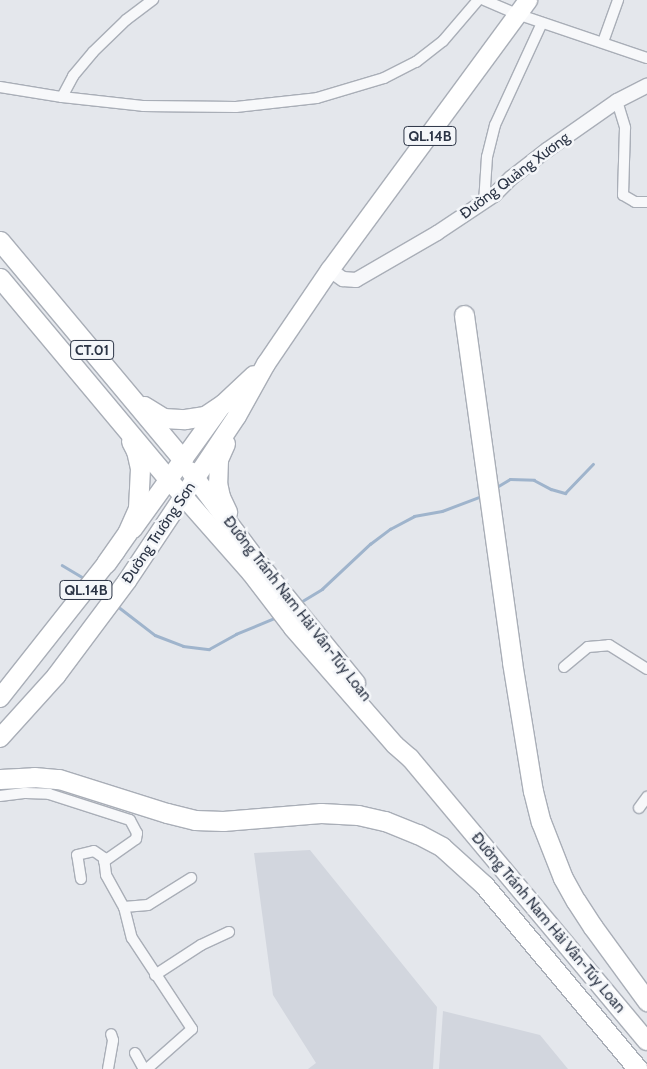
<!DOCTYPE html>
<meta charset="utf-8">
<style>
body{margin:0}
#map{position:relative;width:647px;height:1069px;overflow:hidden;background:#e4e7ec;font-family:Cabin,sans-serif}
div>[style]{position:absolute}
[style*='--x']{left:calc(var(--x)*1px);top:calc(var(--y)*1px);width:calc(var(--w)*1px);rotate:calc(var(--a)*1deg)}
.built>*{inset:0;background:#d2d6de}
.stream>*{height:2.5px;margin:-1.25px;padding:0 1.25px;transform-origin:1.25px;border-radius:1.25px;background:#9fb4cc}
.roads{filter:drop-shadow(1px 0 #a9aeb7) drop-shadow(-1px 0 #a9aeb7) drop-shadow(0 1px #a9aeb7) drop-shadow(0 -1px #a9aeb7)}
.minor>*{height:10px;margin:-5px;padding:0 5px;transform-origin:5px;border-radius:5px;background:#f7f8fa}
.tertiary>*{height:14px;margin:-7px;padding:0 7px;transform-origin:7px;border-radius:7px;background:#f7f8fa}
.trunk>*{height:18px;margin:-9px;padding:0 9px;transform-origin:9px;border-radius:9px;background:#fff}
.motorway>*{height:19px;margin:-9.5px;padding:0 9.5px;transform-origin:9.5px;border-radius:9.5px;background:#fff}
span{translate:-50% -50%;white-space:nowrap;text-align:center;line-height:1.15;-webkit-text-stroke:5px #f4f6f9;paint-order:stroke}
.shield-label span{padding:1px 4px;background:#f4f6f9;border:1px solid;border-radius:4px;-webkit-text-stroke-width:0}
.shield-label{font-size:14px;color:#2b3445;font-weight:700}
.street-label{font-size:15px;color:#2b3445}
</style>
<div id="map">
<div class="built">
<i style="clip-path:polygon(310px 850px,437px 1007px,433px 1069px,308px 1069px,316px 1063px,273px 995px,254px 853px)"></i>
<i style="clip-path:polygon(443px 1011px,540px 1035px,568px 1069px,439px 1069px)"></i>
</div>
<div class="stream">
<i style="--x:495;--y:488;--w:17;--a:-31"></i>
<i style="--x:510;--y:479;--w:24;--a:2"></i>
<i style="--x:534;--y:480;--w:19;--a:28"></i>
<i style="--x:551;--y:489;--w:15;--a:16"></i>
<i style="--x:565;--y:493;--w:40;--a:-46"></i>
<i style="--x:62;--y:565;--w:23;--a:31"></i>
<i style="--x:299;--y:603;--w:27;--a:-31"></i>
<i style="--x:322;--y:589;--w:66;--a:-43.2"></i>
<i style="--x:370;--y:544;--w:25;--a:-37"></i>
<i style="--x:390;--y:529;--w:27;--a:-28"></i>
<i style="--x:414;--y:516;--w:28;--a:-10"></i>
<i style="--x:442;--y:511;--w:43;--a:-20.6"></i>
<i style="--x:120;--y:608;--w:44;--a:37.6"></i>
<i style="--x:155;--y:635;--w:30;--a:21"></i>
<i style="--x:183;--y:646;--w:26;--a:7"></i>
<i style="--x:209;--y:649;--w:31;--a:-29"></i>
<i style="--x:236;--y:634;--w:44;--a:-22.5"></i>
</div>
<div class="roads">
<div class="minor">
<i style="--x:484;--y:0;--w:36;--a:23"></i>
<i style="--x:517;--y:14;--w:137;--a:18.7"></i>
<i style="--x:603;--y:42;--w:45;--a:-70.3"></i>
<i style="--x:0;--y:87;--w:63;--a:9.2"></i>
<i style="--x:62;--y:97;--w:81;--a:6.3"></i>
<i style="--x:143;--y:106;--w:93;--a:0.6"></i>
<i style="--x:236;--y:107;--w:81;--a:-6.3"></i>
<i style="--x:317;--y:98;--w:70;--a:-16.6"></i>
<i style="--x:384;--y:78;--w:36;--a:-27"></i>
<i style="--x:416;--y:62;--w:34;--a:-38"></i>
<i style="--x:443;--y:41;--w:54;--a:-49.5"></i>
<i style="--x:62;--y:97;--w:24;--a:-62"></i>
<i style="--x:73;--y:76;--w:31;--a:-50"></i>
<i style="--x:93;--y:52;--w:46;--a:-44.1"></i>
<i style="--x:126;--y:20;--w:34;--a:-37"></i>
<i style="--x:617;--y:101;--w:28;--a:73"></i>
<i style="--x:625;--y:128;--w:67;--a:91.7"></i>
<i style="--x:623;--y:195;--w:14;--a:30"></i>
<i style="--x:635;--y:202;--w:12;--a:0"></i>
<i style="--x:484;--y:203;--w:46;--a:-86.3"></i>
<i style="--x:487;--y:157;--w:33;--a:-76"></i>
<i style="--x:495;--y:125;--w:112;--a:-65.3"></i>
<i style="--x:564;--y:667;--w:31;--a:-40"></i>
<i style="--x:588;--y:647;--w:21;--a:-5"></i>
<i style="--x:609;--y:645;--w:45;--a:32.3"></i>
<i style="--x:0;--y:796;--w:26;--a:-7"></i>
<i style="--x:26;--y:793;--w:23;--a:2"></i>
<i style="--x:49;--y:794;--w:85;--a:17.8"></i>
<i style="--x:130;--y:820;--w:15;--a:62"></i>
<i style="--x:137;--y:833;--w:6;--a:99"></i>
<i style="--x:136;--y:839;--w:39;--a:145"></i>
<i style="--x:639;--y:808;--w:14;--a:-54"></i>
<i style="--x:81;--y:879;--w:24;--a:-99"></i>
<i style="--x:77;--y:855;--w:17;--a:-13"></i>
<i style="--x:94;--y:851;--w:12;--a:35"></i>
<i style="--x:104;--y:858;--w:17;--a:83"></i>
<i style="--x:106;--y:875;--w:37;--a:61"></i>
<i style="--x:124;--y:907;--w:32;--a:76"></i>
<i style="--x:132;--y:938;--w:109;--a:56.6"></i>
<i style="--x:192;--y:1029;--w:60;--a:138.4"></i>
<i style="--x:124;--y:907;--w:24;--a:-5"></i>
<i style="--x:148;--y:905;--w:51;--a:-32.1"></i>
<i style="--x:155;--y:975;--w:55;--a:-33.1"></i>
<i style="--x:201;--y:945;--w:31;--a:-25"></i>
<i style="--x:135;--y:1053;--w:18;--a:61"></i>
<i style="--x:108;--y:1069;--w:29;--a:-80"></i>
<i style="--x:113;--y:1040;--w:6;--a:-108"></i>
</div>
<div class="tertiary">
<i style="--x:330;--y:270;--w:16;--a:35"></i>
<i style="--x:343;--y:279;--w:13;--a:4"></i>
<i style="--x:356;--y:280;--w:94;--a:-30.1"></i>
<i style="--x:437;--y:233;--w:69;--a:-33.7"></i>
<i style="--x:494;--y:195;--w:24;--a:-45"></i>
<i style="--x:511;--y:178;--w:46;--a:-37.9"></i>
<i style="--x:547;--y:150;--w:85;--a:-35"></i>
<i style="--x:617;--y:101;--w:34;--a:-27"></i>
</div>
<div class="trunk">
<i style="--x:226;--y:444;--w:17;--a:114"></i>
<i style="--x:219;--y:460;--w:23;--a:92"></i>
<i style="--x:218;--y:483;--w:14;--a:78"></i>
<i style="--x:221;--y:497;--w:17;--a:65"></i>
<i style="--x:190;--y:471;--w:119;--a:53.2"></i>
<i style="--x:261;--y:566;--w:151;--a:50.9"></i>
<i style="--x:169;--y:480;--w:124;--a:48.6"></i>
<i style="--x:251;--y:573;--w:69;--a:52.6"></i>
<i style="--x:293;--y:628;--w:155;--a:48.9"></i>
<i style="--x:395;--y:745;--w:20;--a:41"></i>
<i style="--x:410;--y:758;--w:369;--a:50.1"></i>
<i style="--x:133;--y:529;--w:154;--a:-54.2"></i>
<i style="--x:223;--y:404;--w:42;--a:-43.1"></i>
<i style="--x:0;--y:698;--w:187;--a:-51.7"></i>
<i style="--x:0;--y:738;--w:84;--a:-47.9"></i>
<i style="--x:56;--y:676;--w:119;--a:-53.2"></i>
<i style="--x:127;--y:581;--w:198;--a:-56.3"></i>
<i style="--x:237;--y:416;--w:60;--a:-60.9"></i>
<i style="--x:266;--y:364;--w:114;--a:-55.8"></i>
<i style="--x:330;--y:270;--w:335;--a:-53.7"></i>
</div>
<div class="motorway">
<i style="--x:0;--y:241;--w:285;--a:50.1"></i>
<i style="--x:0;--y:278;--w:263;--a:50.1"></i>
<i style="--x:464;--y:315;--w:350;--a:82.1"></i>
<i style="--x:512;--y:662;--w:131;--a:80.8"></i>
<i style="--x:533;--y:791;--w:32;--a:76"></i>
<i style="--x:541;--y:822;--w:60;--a:68.6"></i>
<i style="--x:563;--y:878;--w:26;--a:61"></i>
<i style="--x:576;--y:901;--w:31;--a:57"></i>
<i style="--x:593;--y:927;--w:92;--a:53.9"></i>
<i style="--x:144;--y:406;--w:22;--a:32"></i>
<i style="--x:163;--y:418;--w:22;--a:3"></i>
<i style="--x:185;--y:419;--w:20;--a:-9"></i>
<i style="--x:205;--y:416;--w:22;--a:-34"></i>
<i style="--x:106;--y:563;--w:37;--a:-55"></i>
<i style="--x:127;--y:533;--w:27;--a:-66"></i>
<i style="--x:138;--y:508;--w:40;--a:-87.1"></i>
<i style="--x:140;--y:468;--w:17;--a:-103"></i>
<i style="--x:136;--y:451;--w:11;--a:-117"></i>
<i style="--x:0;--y:779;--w:34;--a:-3"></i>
<i style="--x:34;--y:777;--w:25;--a:5"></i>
<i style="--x:59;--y:779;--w:113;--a:17.5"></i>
<i style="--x:167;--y:813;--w:29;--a:14"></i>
<i style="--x:195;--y:820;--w:28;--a:2"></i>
<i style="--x:223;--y:821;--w:98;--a:-4.7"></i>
<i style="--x:321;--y:813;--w:37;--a:3"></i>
<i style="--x:358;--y:815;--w:28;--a:13"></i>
<i style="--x:385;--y:821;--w:35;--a:22"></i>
<i style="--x:418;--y:834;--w:27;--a:28"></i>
<i style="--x:442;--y:847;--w:57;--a:42.1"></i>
<i style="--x:484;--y:885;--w:240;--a:50.1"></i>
</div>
</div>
<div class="shield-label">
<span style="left:430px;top:136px">QL.14B</span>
<span style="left:92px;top:350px">CT.01</span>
<span style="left:86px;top:590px">QL.14B</span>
</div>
<div class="street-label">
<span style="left:515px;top:176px;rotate:-37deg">Đường Quảng Xương</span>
<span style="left:159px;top:533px;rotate:-56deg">Đường Trường Sơn</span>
<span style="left:297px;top:609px;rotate:52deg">Đường Tránh Nam Hải Vân-Túy Loan</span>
<span style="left:548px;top:923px;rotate:50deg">Đường Tránh Nam Hải Vân-Túy Loan</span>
</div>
</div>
